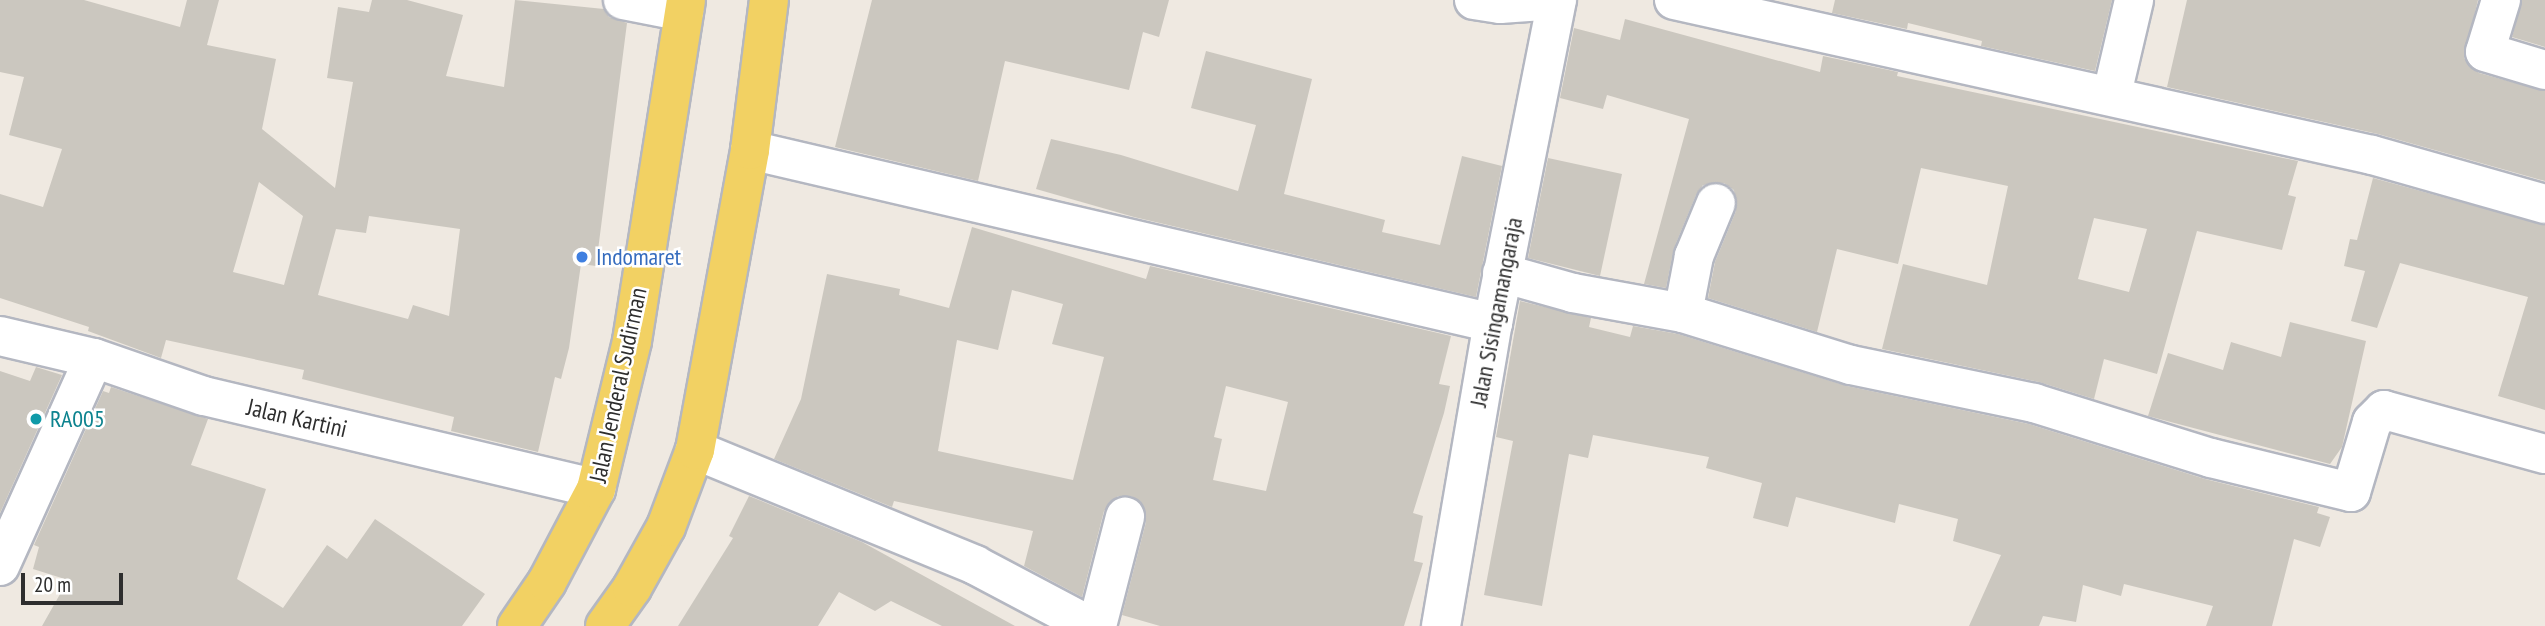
<!DOCTYPE html>
<style>
body{margin:0}
#map{position:relative;width:2545px;height:626px;overflow:hidden;background:#efe9e1;font-family:"PT Sans Narrow",sans-serif}
div>[style]{position:absolute}
[style*='--x']{left:calc(var(--x)*1px);top:calc(var(--y)*1px);width:calc(var(--w)*1px);rotate:calc(var(--a)*1deg)}
.building>*{inset:0;background:#cbc7bf}
.roads{filter:drop-shadow(2px 0 #b4b7c1) drop-shadow(-2px 0 #b4b7c1) drop-shadow(0 2px #b4b7c1) drop-shadow(0 -2px #b4b7c1)}
.minor>*{height:38px;margin:-19px;padding:0 19px;transform-origin:19px;border-radius:19px;background:#fff}
.major>*{height:38px;margin:-19px;padding:0 19px;transform-origin:19px;border-radius:19px;background:#f2d163}
.dots>*{width:19px;height:19px;translate:-50% -50%;box-sizing:border-box;border:4px solid #fff;border-radius:50%}
span{translate:-50% -50%;white-space:nowrap;text-align:center;line-height:1.15;-webkit-text-stroke:5px #fff;paint-order:stroke}
.shop-label{font-size:24px;color:#366cbe}
.left{translate:0 -50%;text-align:left}
.street-label{font-size:24px;color:#2e2e2e}
.culture-label{font-size:24px;color:#0d838f}
.scale{position:absolute;left:21px;top:573px;width:102px;height:32px;box-sizing:border-box;border:4px solid #2e2e2e;border-top:0;padding-left:9px;font-size:21px;line-height:24px;white-space:nowrap;color:#2e2e2e;-webkit-text-stroke:5px #fff;paint-order:stroke}
</style>
<div id="map">
<div class="building">
<i style="clip-path:polygon(evenodd,0 0,84px 0,180px 27px,187px 0,219px 0,207px 45px,276px 59px,262px 129px,335px 188px,353px 82px,327px 78px,338px 7px,369px 12px,372px 0,407px 0,463px 15px,446px 76px,504px 87px,515px 0,604px 9px,609px 17px,627px 23px,596px 266px,581px 264px,569px 348px,561px 379px,555px 377px,538px 452px,451px 431px,454px 417px,302px 379px,304px 370px,166px 340px,161px 358px,88px 331px,89px 327px,0 298px,0 194px,43px 207px,62px 149px,9px 135px,24px 77px,0 72px,0 0,259px 182px,303px 216px,284px 285px,233px 272px,259px 182px,0 0,369px 216px,460px 229px,449px 316px,413px 305px,408px 319px,318px 295px,336px 229px,366px 233px,369px 216px)"></i>
<i style="clip-path:polygon(872px 0,1169px 0,1159px 37px,1143px 32px,1129px 90px,1005px 61px,978px 181px,835px 147px)"></i>
<i style="clip-path:polygon(1835px 0,2112px 0,2095px 71px,1981px 46px,1982px 41px,1908px 23px,1907px 29px,1832px 13px)"></i>
<i style="clip-path:polygon(2187px 0,2478px 0,2464px 58px,2479px 73px,2545px 91px,2545px 181px,2378px 134px,2167px 87px)"></i>
<i style="clip-path:polygon(2522px 0,2545px 0,2545px 47px,2512px 37px)"></i>
<i style="clip-path:polygon(evenodd,1625px 19px,1820px 72px,1823px 56px,1898px 72px,1897px 76px,2298px 161px,2288px 195px,2296px 197px,2282px 250px,2197px 231px,2157px 374px,2104px 359px,2094px 399px,2039px 382px,1882px 349px,1903px 264px,1987px 285px,2008px 186px,1921px 168px,1898px 264px,1837px 249px,1817px 332px,1708px 298px,1715px 262px,1736px 211px,1734px 190px,1724px 183px,1703px 185px,1696px 195px,1674px 248px,1666px 288px,1644px 284px,1689px 119px,1607px 95px,1603px 109px,1560px 98px,1574px 28px,1620px 40px,1625px 19px,2094px 218px,2147px 229px,2129px 292px,2078px 279px,2094px 218px)"></i>
<i style="clip-path:polygon(1206px 51px,1312px 79px,1284px 194px,1385px 220px,1382px 232px,1440px 245px,1462px 156px,1502px 166px,1476px 297px,1134px 217px,1036px 189px,1051px 139px,1121px 155px,1238px 191px,1256px 125px,1191px 108px)"></i>
<i style="clip-path:polygon(1548px 158px,1622px 174px,1600px 276px,1528px 258px)"></i>
<i style="clip-path:polygon(2373px 178px,2545px 225px,2545px 410px,2498px 396px,2528px 297px,2400px 263px,2377px 328px,2351px 321px,2365px 271px,2344px 266px,2350px 239px,2357px 240px)"></i>
<i style="clip-path:polygon(evenodd,972px 227px,1146px 279px,1150px 266px,1451px 336px,1439px 384px,1450px 386px,1444px 413px,1413px 513px,1423px 516px,1414px 561px,1423px 563px,1404px 626px,1160px 626px,1122px 615px,1146px 522px,1141px 502px,1131px 496px,1118px 496px,1104px 511px,1082px 597px,1024px 566px,1033px 531px,894px 501px,892px 507px,774px 459px,801px 399px,827px 274px,900px 289px,899px 295px,949px 308px,972px 227px,1012px 290px,1063px 304px,1052px 344px,1104px 357px,1073px 480px,938px 451px,957px 340px,998px 350px,1012px 290px,972px 227px,1226px 386px,1288px 402px,1266px 491px,1213px 480px,1222px 439px,1214px 437px,1226px 386px)"></i>
<i style="clip-path:polygon(1520px 301px,1591px 318px,1589px 327px,1630px 337px,1633px 326px,1678px 334px,1847px 386px,2029px 424px,2205px 479px,2319px 507px,2317px 513px,2330px 517px,2320px 547px,2294px 539px,2272px 626px,2206px 626px,2213px 606px,2124px 584px,2121px 596px,2083px 585px,2076px 622px,2043px 616px,2039px 626px,1969px 626px,2001px 555px,1953px 541px,1958px 519px,1899px 504px,1895px 523px,1796px 497px,1788px 527px,1753px 518px,1762px 483px,1706px 468px,1709px 457px,1593px 435px,1588px 458px,1569px 454px,1542px 606px,1484px 595px,1513px 441px,1496px 437px)"></i>
<i style="clip-path:polygon(2290px 322px,2366px 341px,2342px 447px,2330px 464px,2148px 416px,2168px 353px,2223px 370px,2231px 342px,2281px 357px)"></i>
<i style="clip-path:polygon(36px 367px,62px 375px,0 513px,0 371px,30px 381px)"></i>
<i style="clip-path:polygon(111px 387px,208px 419px,191px 465px,266px 489px,237px 579px,283px 608px,327px 545px,347px 559px,375px 519px,485px 594px,462px 626px,42px 626px,68px 580px,33px 569px,39px 547px,34px 545px,103px 391px,109px 393px)"></i>
<i style="clip-path:polygon(749px 496px,862px 542px,1015px 626px,942px 626px,891px 601px,875px 611px,839px 592px,818px 626px,678px 626px,733px 538px,729px 536px)"></i>
</div>
<div class="roads">
<div class="minor">
<i style="--x:623;--y:0;--w:62;--a:11.1"></i>
<i style="--x:1474;--y:0;--w:26;--a:9"></i>
<i style="--x:1500;--y:4;--w:57;--a:-4"></i>
<i style="--x:1674;--y:0;--w:715;--a:12.52"></i>
<i style="--x:2372;--y:155;--w:180;--a:15.8"></i>
<i style="--x:2501;--y:0;--w:54;--a:107.1"></i>
<i style="--x:2485;--y:52;--w:63;--a:16.7"></i>
<i style="--x:2112;--y:94;--w:97;--a:-76.8"></i>
<i style="--x:750;--y:150;--w:763;--a:13.11"></i>
<i style="--x:1502;--y:273;--w:74;--a:15.7"></i>
<i style="--x:1573;--y:293;--w:112;--a:10.3"></i>
<i style="--x:1683;--y:313;--w:176;--a:17.2"></i>
<i style="--x:1851;--y:365;--w:187;--a:11.7"></i>
<i style="--x:2034;--y:403;--w:185;--a:17.3"></i>
<i style="--x:2211;--y:458;--w:144;--a:13.7"></i>
<i style="--x:2351;--y:492;--w:73;--a:-73.3"></i>
<i style="--x:2372;--y:422;--w:17;--a:-45"></i>
<i style="--x:2384;--y:410;--w:167;--a:15.3"></i>
<i style="--x:1683;--y:313;--w:58;--a:-79.1"></i>
<i style="--x:1694;--y:256;--w:57;--a:-67.5"></i>
<i style="--x:0;--y:336;--w:97;--a:13.2"></i>
<i style="--x:94;--y:358;--w:116;--a:19.1"></i>
<i style="--x:204;--y:396;--w:403;--a:13.3"></i>
<i style="--x:695;--y:450;--w:303;--a:22.3"></i>
<i style="--x:975;--y:565;--w:130;--a:27.9"></i>
<i style="--x:0;--y:566;--w:228;--a:-65.7"></i>
<i style="--x:1097;--y:626;--w:113;--a:-75.6"></i>
<i style="--x:1441;--y:626;--w:307;--a:-80.3"></i>
<i style="--x:1493;--y:323;--w:329;--a:-78.8"></i>
</div>
<div class="major">
<i style="--x:517;--y:626;--w:53;--a:-55.7"></i>
<i style="--x:547;--y:582;--w:105;--a:-62.2"></i>
<i style="--x:596;--y:489;--w:152;--a:-76.3"></i>
<i style="--x:632;--y:341;--w:345;--a:-81"></i>
<i style="--x:605;--y:626;--w:47;--a:-54.6"></i>
<i style="--x:632;--y:588;--w:70;--a:-60.9"></i>
<i style="--x:666;--y:527;--w:82;--a:-69.4"></i>
<i style="--x:695;--y:450;--w:305;--a:-79.6"></i>
<i style="--x:750;--y:150;--w:151;--a:-82.8"></i>
</div>
</div>
<div class="dots">
<i style="left:582px;top:257px;background:#3f7fe0"></i>
<i style="left:36px;top:419px;background:#0f9aa8"></i>
</div>
<div class="shop-label">
<span class="left" style="left:596px;top:257px">Indomaret</span>
</div>
<div class="street-label">
<span style="left:1496px;top:312px;rotate:-79deg">Jalan Sisingamangaraja</span>
<span style="left:618px;top:385px;rotate:-78deg">Jalan Jenderal Sudirman</span>
<span style="left:297px;top:418px;rotate:13deg">Jalan Kartini</span>
</div>
<div class="culture-label">
<span class="left" style="left:50px;top:419px">RA005</span>
</div>
<div class="scale">20 m</div>
</div>
